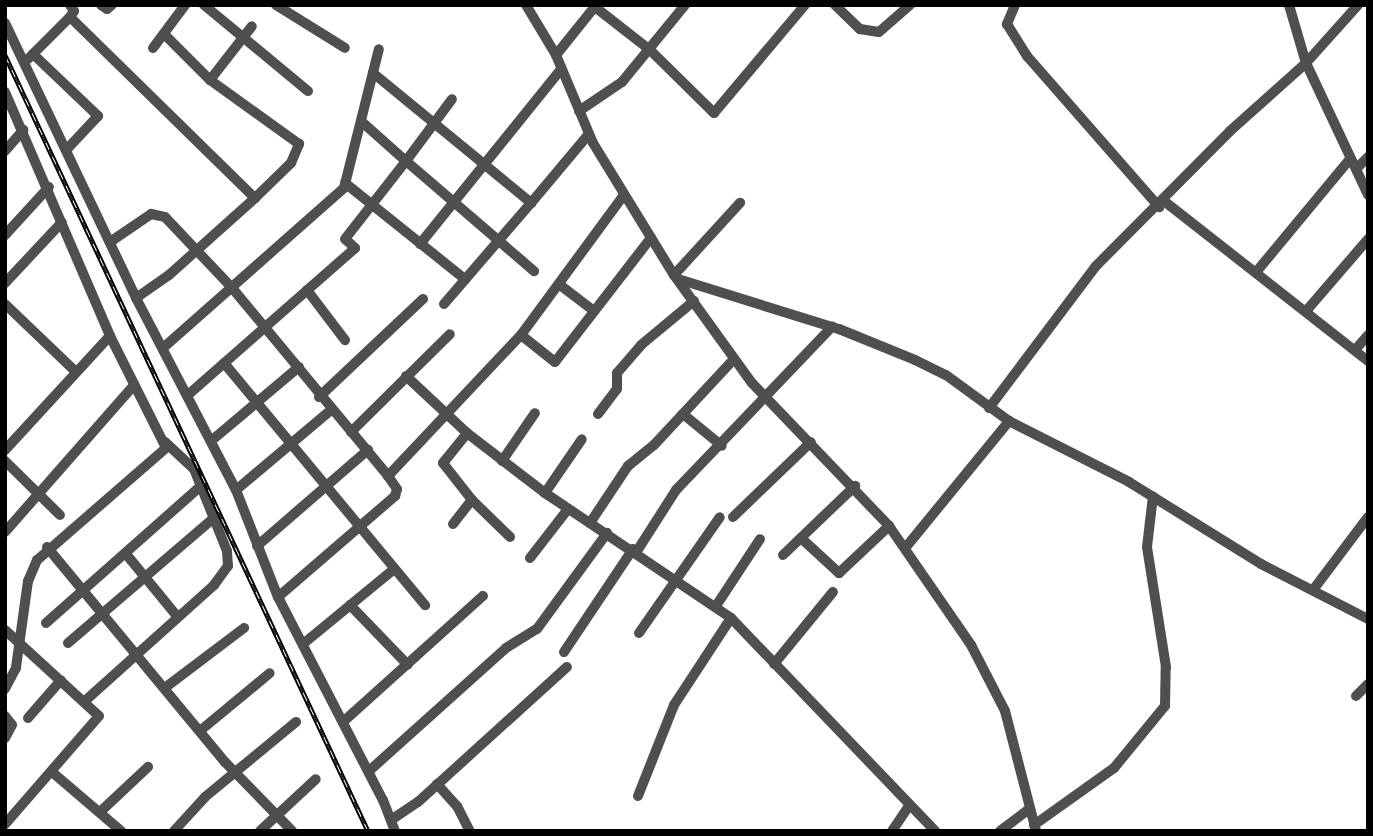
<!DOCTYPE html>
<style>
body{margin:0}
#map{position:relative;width:1373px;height:836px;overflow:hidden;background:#fff;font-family:Roboto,sans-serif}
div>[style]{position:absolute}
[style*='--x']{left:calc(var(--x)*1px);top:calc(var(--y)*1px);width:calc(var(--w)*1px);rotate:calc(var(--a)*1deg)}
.minor>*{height:10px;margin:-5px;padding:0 5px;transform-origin:5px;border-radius:5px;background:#4f4f4f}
.rail>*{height:5px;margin-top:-2.5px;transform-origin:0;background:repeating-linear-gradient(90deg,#fff 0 8px,#000 0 16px);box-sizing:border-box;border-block:2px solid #000}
span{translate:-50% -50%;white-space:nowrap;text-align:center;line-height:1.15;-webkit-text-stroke:5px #fff;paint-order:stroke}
.frame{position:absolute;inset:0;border:7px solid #000;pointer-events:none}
</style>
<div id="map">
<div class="minor">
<i style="--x:101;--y:5;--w:7;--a:34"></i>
<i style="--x:107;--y:9;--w:6;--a:-39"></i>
<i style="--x:204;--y:5;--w:135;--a:39.6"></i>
<i style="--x:276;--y:5;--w:81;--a:31.9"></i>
<i style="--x:526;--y:5;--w:58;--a:59"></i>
<i style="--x:556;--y:55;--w:95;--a:67.2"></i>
<i style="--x:593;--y:143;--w:155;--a:58.5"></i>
<i style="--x:674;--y:275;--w:133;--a:54.2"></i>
<i style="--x:752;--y:383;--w:198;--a:46.2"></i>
<i style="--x:889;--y:526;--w:145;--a:55.4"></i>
<i style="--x:971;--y:645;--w:74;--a:62.7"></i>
<i style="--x:1005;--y:711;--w:124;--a:75.5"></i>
<i style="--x:835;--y:5;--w:35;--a:44"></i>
<i style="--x:860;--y:29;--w:19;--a:9"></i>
<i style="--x:879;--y:32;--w:41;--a:-41.1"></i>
<i style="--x:1015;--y:5;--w:21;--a:113"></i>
<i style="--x:1007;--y:24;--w:38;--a:58"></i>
<i style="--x:1027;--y:56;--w:201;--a:48.8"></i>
<i style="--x:1289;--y:5;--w:60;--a:73.7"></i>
<i style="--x:1306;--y:63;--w:146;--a:64.8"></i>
<i style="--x:595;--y:7;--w:70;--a:38"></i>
<i style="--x:650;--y:50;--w:90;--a:44.5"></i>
<i style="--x:714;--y:113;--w:141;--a:-49.9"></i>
<i style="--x:70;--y:17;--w:259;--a:44.4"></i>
<i style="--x:5;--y:23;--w:305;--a:64.5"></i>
<i style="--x:136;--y:298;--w:216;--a:62.5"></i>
<i style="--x:236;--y:490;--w:115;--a:68.6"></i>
<i style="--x:278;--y:597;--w:229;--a:62.7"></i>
<i style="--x:383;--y:800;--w:33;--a:69"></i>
<i style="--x:153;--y:48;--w:54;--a:-53.3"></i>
<i style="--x:33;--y:54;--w:90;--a:43.6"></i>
<i style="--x:98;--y:116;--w:45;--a:133.2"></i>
<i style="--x:556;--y:55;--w:64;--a:-51.3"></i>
<i style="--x:28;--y:59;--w:59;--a:-45"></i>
<i style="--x:70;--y:17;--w:7;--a:-56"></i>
<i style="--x:74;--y:11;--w:7;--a:-124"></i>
<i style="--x:373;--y:73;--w:205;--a:39.4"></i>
<i style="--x:531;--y:203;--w:90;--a:-50"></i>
<i style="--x:210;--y:80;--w:68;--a:-52.1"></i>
<i style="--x:5;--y:92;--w:266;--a:66.7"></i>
<i style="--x:110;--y:336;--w:125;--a:63.4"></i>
<i style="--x:166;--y:448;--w:171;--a:139"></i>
<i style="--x:37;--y:560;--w:23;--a:113"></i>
<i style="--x:28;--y:581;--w:88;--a:97.9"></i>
<i style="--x:16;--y:668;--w:24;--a:118"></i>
<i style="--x:579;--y:111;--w:52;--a:-34"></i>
<i style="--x:622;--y:82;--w:99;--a:-50.7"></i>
<i style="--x:362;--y:122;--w:59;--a:41.6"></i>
<i style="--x:406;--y:161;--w:77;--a:-53.4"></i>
<i style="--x:5;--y:151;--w:28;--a:-49"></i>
<i style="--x:1356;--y:169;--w:17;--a:-45"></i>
<i style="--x:345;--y:183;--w:154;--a:38.7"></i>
<i style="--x:1164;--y:201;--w:259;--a:38.1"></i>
<i style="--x:5;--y:235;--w:65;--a:-47.5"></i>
<i style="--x:110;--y:242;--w:50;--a:-34.3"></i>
<i style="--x:151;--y:214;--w:14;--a:12"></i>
<i style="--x:165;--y:217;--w:99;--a:46.6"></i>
<i style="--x:233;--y:289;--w:243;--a:50.3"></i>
<i style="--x:388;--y:476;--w:194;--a:-46.7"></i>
<i style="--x:521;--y:335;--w:172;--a:-53.7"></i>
<i style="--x:420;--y:244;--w:225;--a:-51.1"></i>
<i style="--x:1257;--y:271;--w:146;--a:-50.3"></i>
<i style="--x:674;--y:275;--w:98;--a:-47.5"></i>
<i style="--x:678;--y:279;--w:169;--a:17.3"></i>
<i style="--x:839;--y:329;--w:82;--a:22.2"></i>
<i style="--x:915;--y:360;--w:34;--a:26"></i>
<i style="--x:946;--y:375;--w:78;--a:36.1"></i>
<i style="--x:1009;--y:421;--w:135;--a:26.9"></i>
<i style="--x:1129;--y:482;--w:155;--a:31.8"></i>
<i style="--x:1261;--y:564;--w:120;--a:27.2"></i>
<i style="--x:5;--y:283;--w:83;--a:-46.9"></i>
<i style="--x:560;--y:285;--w:43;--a:37.4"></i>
<i style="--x:307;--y:290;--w:63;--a:52.8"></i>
<i style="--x:136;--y:298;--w:40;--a:-34.9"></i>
<i style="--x:169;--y:275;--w:115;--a:-41.8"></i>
<i style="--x:255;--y:198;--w:50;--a:-44.2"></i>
<i style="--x:291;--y:163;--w:21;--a:-67"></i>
<i style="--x:299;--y:144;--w:110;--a:-144.3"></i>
<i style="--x:210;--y:80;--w:65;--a:-135"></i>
<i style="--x:5;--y:304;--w:97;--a:43.7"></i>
<i style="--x:444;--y:304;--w:133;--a:-49.3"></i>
<i style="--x:1307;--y:310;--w:94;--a:-49.3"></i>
<i style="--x:521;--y:335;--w:43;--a:38.5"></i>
<i style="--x:555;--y:362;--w:157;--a:-52.3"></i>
<i style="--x:163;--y:348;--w:242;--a:-41.5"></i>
<i style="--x:344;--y:188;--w:143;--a:-75.9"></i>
<i style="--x:1355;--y:350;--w:20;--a:-49"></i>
<i style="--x:224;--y:363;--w:315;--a:50.3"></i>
<i style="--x:406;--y:376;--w:83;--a:43.1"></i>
<i style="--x:467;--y:433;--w:98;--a:37.6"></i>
<i style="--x:545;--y:493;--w:224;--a:33.9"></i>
<i style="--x:731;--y:618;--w:295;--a:46.2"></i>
<i style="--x:189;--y:394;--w:221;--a:-41.3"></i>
<i style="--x:355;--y:248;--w:13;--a:-138"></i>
<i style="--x:345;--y:239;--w:99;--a:-52"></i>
<i style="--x:406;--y:161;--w:169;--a:40.7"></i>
<i style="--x:319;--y:397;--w:143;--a:-43.3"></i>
<i style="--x:989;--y:408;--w:178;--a:-53"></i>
<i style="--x:1096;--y:266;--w:190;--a:-45.2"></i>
<i style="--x:1230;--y:131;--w:102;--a:-41.8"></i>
<i style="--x:1306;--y:63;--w:78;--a:-48.1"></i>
<i style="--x:598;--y:414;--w:31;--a:-53"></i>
<i style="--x:617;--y:389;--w:16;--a:-90"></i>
<i style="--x:617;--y:373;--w:37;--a:-49"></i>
<i style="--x:641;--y:345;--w:69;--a:-39.7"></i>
<i style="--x:683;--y:414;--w:50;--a:39.4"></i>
<i style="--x:351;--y:432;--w:139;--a:-44.7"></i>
<i style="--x:211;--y:441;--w:115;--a:-40.1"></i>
<i style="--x:5;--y:450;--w:155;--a:-47.4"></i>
<i style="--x:5;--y:461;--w:77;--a:44.5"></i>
<i style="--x:502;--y:461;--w:58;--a:-55.5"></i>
<i style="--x:236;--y:490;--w:124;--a:-40.1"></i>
<i style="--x:545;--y:493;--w:65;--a:-55.6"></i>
<i style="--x:472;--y:500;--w:53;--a:44.2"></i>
<i style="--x:733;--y:517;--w:108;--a:-43.9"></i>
<i style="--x:590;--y:523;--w:69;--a:-56.3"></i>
<i style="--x:628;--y:466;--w:33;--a:-39"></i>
<i style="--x:654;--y:445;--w:117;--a:-47.1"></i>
<i style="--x:453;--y:524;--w:31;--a:-52"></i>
<i style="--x:472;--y:500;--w:47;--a:-128.1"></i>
<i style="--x:443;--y:463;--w:38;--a:-51"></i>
<i style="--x:5;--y:532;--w:196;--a:-48.7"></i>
<i style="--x:801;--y:538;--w:52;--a:42.6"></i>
<i style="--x:839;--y:573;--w:69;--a:-43.2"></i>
<i style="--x:257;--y:546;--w:147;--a:-40.9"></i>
<i style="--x:47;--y:547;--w:279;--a:50.4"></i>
<i style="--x:225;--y:762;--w:96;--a:45.8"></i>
<i style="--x:906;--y:547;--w:163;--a:-50.7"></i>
<i style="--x:637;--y:551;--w:72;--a:-57.4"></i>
<i style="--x:676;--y:490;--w:226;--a:-46.3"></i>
<i style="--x:126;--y:554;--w:80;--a:50.6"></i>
<i style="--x:783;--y:555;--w:100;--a:-43.8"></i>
<i style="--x:530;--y:558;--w:62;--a:-52.2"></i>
<i style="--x:1313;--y:590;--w:91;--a:-53"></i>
<i style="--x:278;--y:597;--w:155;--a:-40.8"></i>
<i style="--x:395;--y:496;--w:7;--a:-74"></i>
<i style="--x:397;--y:489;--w:16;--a:-125"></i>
<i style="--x:350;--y:605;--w:83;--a:46"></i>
<i style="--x:716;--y:606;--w:80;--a:-56.7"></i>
<i style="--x:46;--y:623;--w:207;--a:-41.5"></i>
<i style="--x:5;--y:630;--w:127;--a:42.5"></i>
<i style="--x:99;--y:716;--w:143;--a:131"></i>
<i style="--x:639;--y:633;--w:141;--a:-55.1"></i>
<i style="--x:68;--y:643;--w:192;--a:-40.6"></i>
<i style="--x:303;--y:644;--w:117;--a:-39.4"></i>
<i style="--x:564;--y:652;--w:124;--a:-56.2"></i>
<i style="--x:774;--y:664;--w:93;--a:-50.7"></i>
<i style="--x:166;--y:687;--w:98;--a:-37.1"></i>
<i style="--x:1356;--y:696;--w:17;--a:-45"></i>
<i style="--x:86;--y:700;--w:172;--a:-41.9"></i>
<i style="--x:214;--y:585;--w:24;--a:-54"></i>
<i style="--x:228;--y:566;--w:15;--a:-94"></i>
<i style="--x:227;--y:551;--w:88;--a:-111.9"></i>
<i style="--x:194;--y:469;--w:40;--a:-137"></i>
<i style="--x:5;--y:716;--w:11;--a:52"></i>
<i style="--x:12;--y:725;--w:15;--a:118"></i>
<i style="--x:28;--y:718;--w:50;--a:-49"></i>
<i style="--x:344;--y:721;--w:187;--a:-42"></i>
<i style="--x:201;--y:730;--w:89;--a:-39.6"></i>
<i style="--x:369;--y:771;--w:184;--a:-41.9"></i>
<i style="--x:506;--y:648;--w:36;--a:-32"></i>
<i style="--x:537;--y:629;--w:119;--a:-53.9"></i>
<i style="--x:52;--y:772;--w:91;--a:40.5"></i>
<i style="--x:437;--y:784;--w:30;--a:48"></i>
<i style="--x:457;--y:806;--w:28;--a:63"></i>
<i style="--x:638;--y:796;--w:98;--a:-68.4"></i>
<i style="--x:674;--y:705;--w:104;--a:-56.8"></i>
<i style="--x:100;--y:812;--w:66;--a:-43.2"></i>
<i style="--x:391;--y:820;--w:32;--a:-34"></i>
<i style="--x:418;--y:802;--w:201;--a:-42.2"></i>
<i style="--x:1034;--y:825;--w:98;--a:-35.5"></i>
<i style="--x:1114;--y:768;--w:80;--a:-50.6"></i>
<i style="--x:1165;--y:706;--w:39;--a:-89"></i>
<i style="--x:1166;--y:667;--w:121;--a:-99"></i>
<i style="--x:1147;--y:547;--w:51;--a:-83.3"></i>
<i style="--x:174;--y:831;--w:46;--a:-47.6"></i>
<i style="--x:205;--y:797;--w:118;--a:-39.5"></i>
<i style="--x:260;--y:831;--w:76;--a:-42.9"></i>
<i style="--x:892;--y:831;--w:29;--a:-56"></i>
<i style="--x:1000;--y:831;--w:36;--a:-37"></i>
</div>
<div class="rail">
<i style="--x:5;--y:55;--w:857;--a:64.93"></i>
</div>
<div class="frame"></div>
</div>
